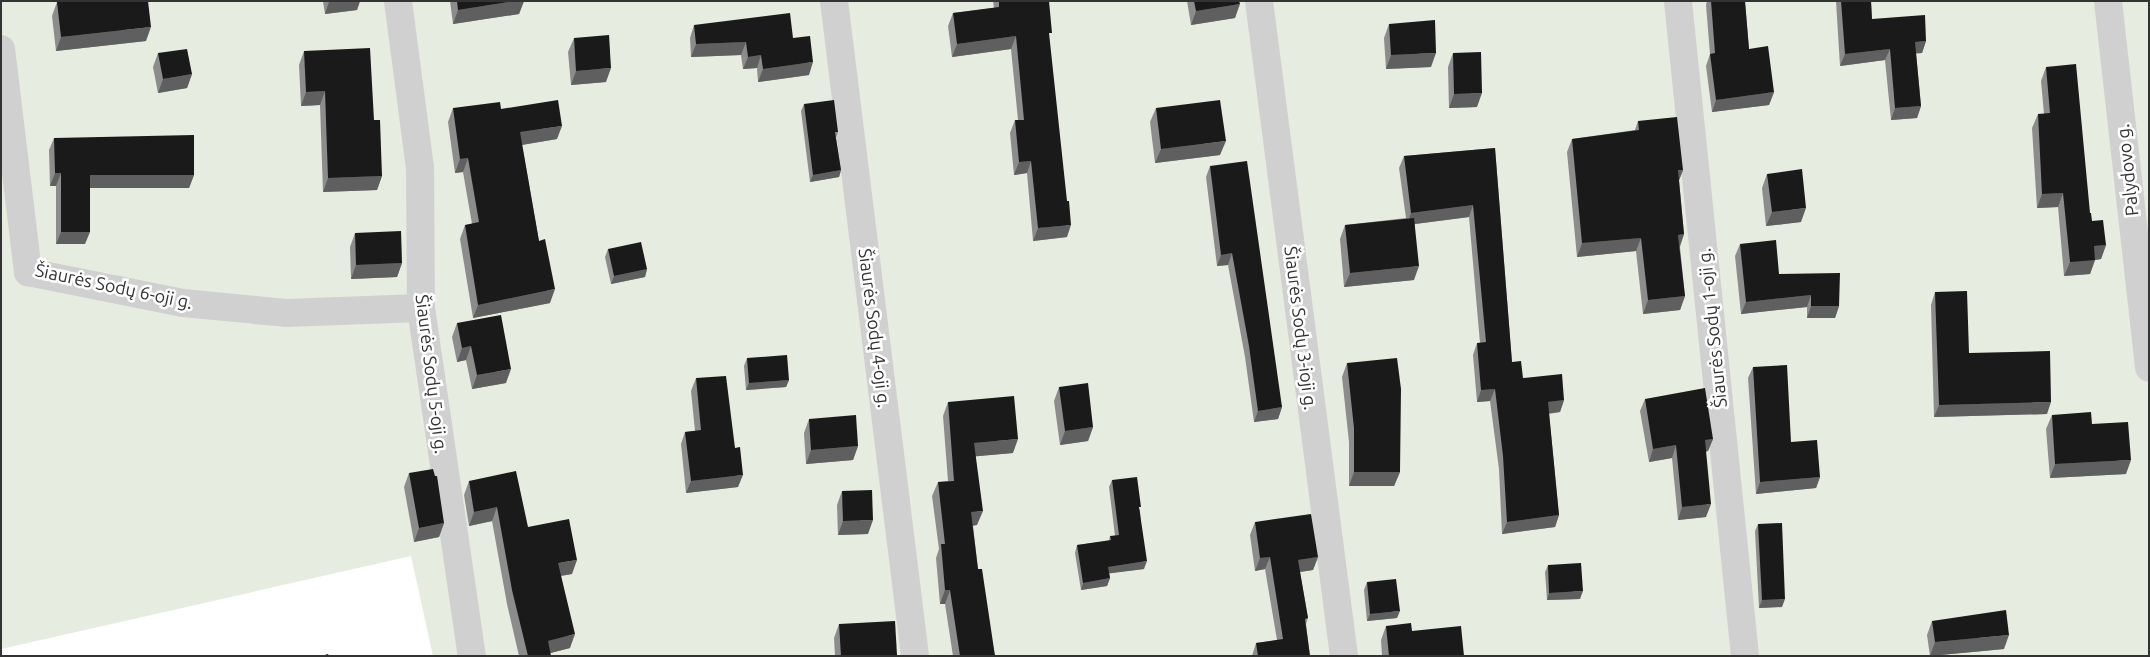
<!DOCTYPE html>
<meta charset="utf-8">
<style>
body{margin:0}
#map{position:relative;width:2150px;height:657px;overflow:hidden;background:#fff;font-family:Ubuntu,sans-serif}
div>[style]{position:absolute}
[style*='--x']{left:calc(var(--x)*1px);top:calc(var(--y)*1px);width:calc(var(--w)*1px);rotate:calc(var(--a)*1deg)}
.green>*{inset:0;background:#e6ecdf}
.street>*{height:28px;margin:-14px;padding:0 14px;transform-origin:14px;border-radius:14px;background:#d0d0d0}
.wall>*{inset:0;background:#8c8c8c}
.shaded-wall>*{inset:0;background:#5f5f5f}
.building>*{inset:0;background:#1a1a1a}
span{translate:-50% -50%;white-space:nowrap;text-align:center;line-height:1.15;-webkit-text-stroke:5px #fff;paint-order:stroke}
.street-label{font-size:18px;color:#333}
.frame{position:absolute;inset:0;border:2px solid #333;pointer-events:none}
</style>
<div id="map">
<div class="green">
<i style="clip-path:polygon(1px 1px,2149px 1px,2149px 656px,433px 656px,411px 556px,1px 649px)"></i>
</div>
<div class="street">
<i style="--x:398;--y:1;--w:167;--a:82.5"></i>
<i style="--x:420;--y:167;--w:141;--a:89.6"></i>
<i style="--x:421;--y:308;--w:352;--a:81.7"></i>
<i style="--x:834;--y:1;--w:660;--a:82.95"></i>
<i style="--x:1259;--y:1;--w:660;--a:82.61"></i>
<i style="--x:1678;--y:1;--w:658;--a:84.16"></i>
<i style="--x:2108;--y:1;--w:369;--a:83.6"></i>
<i style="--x:1;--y:49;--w:225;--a:83.1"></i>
<i style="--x:28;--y:272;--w:158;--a:11.3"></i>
<i style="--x:183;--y:303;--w:103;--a:5.5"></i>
<i style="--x:286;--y:313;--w:135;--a:-2.1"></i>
</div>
<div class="wall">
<i style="clip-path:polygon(323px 1px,360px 1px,357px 10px,325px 14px)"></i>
<i style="clip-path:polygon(450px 1px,524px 1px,519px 14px,453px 24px)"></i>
<i style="clip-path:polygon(993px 1px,1049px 1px,1049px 39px,1067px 237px,1033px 241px,1027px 173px,1014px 175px,1010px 133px,1015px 120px,1018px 120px,1011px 49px,952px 57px,948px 26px,953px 13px,994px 8px)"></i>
<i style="clip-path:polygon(1187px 1px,1239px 1px,1235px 18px,1191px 25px)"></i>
<i style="clip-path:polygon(1707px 1px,1745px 1px,1749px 49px,1774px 92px,1769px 105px,1712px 112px,1706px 66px,1710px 54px,1706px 5px)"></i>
<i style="clip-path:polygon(1836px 1px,1871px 1px,1872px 19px,1926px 41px,1922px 53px,1916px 53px,1921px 106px,1917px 118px,1891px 120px,1885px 60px,1840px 66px)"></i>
<i style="clip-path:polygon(57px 2px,146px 41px,56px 51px,52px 16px)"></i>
<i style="clip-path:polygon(1389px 24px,1431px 67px,1386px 69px,1384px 38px)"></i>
<i style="clip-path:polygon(694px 25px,793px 38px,809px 75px,758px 82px,757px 68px,743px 69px,741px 55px,691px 57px,690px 38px)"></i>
<i style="clip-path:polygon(574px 38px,606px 82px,571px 85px,568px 52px)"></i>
<i style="clip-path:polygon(304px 51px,374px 120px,382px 176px,377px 190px,323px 192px,320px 105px,301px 106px,299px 65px)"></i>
<i style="clip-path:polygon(158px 53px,192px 74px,187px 88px,158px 93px,153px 67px)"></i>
<i style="clip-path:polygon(1453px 53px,1477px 107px,1449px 108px,1448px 67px)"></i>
<i style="clip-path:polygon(2046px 67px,2092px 221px,2106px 245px,2101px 259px,2095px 260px,2090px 274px,2064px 276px,2058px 207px,2037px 208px,2032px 128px,2038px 114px,2044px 114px,2041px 81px)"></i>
<i style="clip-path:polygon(804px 104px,838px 132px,836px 138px,841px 170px,839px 177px,810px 182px,801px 111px)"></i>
<i style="clip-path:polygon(453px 108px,501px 109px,557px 139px,522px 145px,550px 303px,473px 318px,460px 239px,465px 225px,472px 224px,463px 172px,455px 173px,448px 122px)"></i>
<i style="clip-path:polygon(1156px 108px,1220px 155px,1155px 163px,1150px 122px)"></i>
<i style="clip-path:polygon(1638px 121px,1683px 170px,1679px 180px,1684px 234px,1680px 247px,1685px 296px,1680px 310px,1643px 314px,1636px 251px,1577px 257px,1567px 152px,1572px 139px,1635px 130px)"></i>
<i style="clip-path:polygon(54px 138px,194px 175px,189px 188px,90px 188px,85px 244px,56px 244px,56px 186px,50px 186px,49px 150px)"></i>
<i style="clip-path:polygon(1495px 148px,1512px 362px,1523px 378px,1564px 400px,1560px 412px,1549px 414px,1559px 515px,1555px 527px,1502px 534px,1499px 469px,1490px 401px,1477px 402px,1473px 355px,1477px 343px,1480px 343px,1469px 217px,1415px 224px,1414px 280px,1344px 287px,1340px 239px,1345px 225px,1406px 218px,1399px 168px,1404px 156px)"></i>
<i style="clip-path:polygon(1210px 166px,1282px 407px,1278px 419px,1254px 422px,1245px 357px,1228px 265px,1217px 266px,1206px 177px)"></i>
<i style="clip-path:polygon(1767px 174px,1801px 222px,1766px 226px,1762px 188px)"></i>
<i style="clip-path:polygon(355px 233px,402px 263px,397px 277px,351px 279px,350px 247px)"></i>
<i style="clip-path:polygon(1740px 244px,1779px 274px,1839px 306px,1835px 318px,1807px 318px,1807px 307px,1741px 314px,1735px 256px)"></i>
<i style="clip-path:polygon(608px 249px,647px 269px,645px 277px,611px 284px,605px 257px)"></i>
<i style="clip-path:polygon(1935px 292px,1969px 353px,2047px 414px,1934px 417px,1931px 305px)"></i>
<i style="clip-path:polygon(457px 323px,506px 383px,472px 389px,466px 360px,457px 362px,452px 337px)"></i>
<i style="clip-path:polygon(747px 358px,789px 380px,786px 387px,746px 390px,744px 366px)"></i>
<i style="clip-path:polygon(1347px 363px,1400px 472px,1394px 486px,1349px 486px,1349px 442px,1342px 377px)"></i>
<i style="clip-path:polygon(1753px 367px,1791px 442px,1820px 477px,1816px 488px,1756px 494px,1748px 378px)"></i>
<i style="clip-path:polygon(696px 378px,738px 487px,686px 493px,681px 444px,685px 432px,695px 431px,691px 391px)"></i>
<i style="clip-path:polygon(1059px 387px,1093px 427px,1088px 441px,1060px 445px,1054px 401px)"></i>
<i style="clip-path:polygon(1645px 399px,1713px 439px,1708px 451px,1706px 452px,1706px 517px,1678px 520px,1672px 458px,1649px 462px,1640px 411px)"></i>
<i style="clip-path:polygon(948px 402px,1013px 453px,976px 456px,977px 525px,973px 526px,978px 569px,995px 656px,953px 656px,945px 604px,940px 604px,936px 558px,939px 549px,932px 496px,938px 482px,948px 481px,943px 416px)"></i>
<i style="clip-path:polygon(2052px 415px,2092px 424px,2126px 474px,2050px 478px,2046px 429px)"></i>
<i style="clip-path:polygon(809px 419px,858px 446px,853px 460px,806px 464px,804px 433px)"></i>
<i style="clip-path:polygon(409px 473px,444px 523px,439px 537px,414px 542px,404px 487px)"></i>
<i style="clip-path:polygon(1112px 480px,1140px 510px,1144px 569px,1109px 573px,1110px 578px,1107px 586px,1081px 590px,1075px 553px,1077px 545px,1109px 541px,1110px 536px,1115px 536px,1109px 487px)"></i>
<i style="clip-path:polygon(469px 481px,528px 527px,572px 574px,561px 576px,570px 648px,550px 653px,551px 656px,519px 656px,507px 604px,492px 521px,469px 526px,464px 495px)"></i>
<i style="clip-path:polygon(842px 491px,868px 534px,838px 535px,837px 505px)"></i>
<i style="clip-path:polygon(1255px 522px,1318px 557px,1313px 570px,1300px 572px,1308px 618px,1306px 624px,1310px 656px,1252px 656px,1256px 643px,1277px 640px,1265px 569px,1255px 571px,1250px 535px)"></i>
<i style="clip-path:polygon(1758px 524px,1782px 607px,1759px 608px,1755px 531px)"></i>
<i style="clip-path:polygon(1548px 565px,1580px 599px,1547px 600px,1545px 572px)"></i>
<i style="clip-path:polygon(1367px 582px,1397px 618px,1367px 621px,1364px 590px)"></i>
<i style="clip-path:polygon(1932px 621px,2004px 649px,1930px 656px,1927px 635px)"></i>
<i style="clip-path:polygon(839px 624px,897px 656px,835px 656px,834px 638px)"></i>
<i style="clip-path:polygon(1386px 626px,1412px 631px,1464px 656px,1382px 656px,1381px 640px)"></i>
</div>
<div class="shaded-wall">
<i style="clip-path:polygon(337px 1px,360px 1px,357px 10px,325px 14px,329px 2px)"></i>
<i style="clip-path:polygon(514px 1px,524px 1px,519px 14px,453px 24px,458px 10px)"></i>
<i style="clip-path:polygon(1240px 4px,1235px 18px,1191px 25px,1196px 11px)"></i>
<i style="clip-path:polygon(151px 27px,146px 41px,56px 51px,61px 37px)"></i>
<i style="clip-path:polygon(1016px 36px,1011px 49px,952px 57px,957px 44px)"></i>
<i style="clip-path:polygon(1926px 41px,1922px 53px,1911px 54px,1915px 42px)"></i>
<i style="clip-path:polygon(746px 42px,741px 55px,691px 57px,696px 44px)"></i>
<i style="clip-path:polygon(1890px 49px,1885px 60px,1840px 66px,1845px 54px)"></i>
<i style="clip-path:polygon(1436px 53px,1431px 67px,1386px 69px,1391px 55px)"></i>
<i style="clip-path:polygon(761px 55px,757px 68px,743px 69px,748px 57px)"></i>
<i style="clip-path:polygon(813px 62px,809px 75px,758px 82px,763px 69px)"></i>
<i style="clip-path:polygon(611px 68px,606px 82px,571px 85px,576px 71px)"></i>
<i style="clip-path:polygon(192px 74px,187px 88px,158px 93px,163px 79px)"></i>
<i style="clip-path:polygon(325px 91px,320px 105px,301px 106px,306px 92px)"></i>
<i style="clip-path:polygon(1774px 92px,1769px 105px,1712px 112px,1716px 100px)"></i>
<i style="clip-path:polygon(1482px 93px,1477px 107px,1449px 108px,1454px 94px)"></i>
<i style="clip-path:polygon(1921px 106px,1917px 118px,1891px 120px,1895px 108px)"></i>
<i style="clip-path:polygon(562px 126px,557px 139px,515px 146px,520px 132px)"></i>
<i style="clip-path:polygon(1226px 141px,1220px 155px,1155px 163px,1161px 149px)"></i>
<i style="clip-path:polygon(468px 158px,463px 172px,455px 173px,460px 159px)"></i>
<i style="clip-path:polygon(1031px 161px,1027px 173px,1014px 175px,1019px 162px)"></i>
<i style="clip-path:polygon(841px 170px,839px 177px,810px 182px,813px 175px)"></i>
<i style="clip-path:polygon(1678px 170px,1683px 170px,1678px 183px)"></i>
<i style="clip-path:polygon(55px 173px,61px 173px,56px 186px,50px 186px)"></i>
<i style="clip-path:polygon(90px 175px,194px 175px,189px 188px,85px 188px)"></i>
<i style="clip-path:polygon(382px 176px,377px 190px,323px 192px,328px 178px)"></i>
<i style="clip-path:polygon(2063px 193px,2058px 207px,2037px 208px,2042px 194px)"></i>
<i style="clip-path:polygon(1473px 205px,1469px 217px,1407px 225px,1411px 213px)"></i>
<i style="clip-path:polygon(1806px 208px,1801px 222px,1766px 226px,1772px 212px)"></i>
<i style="clip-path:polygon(1071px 225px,1067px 237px,1033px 241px,1038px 228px)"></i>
<i style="clip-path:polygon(61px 232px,90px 232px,85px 244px,56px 244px)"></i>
<i style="clip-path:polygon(1684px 234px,1679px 248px,1678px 235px)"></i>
<i style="clip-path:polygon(1641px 238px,1636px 251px,1577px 257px,1582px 243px)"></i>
<i style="clip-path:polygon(2106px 245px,2101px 259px,2095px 260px,2090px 274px,2064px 276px,2070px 262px,2094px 246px)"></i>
<i style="clip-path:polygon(1232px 253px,1228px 265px,1217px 266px,1221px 255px)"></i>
<i style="clip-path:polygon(402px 263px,397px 277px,351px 279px,356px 265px)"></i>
<i style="clip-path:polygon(1419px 266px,1414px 280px,1344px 287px,1350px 273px)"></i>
<i style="clip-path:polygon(647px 269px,645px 277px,611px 284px,614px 276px)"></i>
<i style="clip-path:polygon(555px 289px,550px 303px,473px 318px,478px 305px)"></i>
<i style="clip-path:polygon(1811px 295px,1807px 307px,1741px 314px,1746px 302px)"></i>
<i style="clip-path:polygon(1685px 296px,1680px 310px,1643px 314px,1648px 300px)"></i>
<i style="clip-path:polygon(1811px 306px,1839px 306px,1835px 318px,1807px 318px)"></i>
<i style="clip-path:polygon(471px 346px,466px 360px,457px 362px,462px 348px)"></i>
<i style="clip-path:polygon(511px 369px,506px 383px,472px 389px,477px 375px)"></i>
<i style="clip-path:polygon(789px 380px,786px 387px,746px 390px,749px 383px)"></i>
<i style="clip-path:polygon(1495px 389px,1490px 401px,1477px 402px,1481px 390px)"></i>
<i style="clip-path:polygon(1564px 400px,1560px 412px,1543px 414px,1548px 402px)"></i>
<i style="clip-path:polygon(2051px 402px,2047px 414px,1934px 417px,1939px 405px)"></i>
<i style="clip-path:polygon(1282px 407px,1278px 419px,1254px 422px,1258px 411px)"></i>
<i style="clip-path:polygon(1093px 427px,1088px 441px,1060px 445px,1065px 431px)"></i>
<i style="clip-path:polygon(1018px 439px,1013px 453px,969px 457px,974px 443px)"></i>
<i style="clip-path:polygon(1713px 439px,1708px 451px,1700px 453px,1705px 440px)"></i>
<i style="clip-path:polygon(1676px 445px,1672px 458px,1649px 462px,1653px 449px)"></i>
<i style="clip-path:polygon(858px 446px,853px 460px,806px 464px,811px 450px)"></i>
<i style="clip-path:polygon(2131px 460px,2126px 474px,2050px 478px,2055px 464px)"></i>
<i style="clip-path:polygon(1354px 472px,1400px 472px,1394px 486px,1349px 486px)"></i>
<i style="clip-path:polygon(743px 475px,738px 487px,686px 493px,691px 481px)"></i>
<i style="clip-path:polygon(1820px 477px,1816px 488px,1756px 494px,1760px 482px)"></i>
<i style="clip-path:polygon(1711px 504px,1706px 517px,1678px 520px,1682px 507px)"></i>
<i style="clip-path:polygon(497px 507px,492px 521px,469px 526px,474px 512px)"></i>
<i style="clip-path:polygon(983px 511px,977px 525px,966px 526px,971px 512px)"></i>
<i style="clip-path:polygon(1559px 515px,1555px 527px,1502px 534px,1507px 522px)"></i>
<i style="clip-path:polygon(873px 520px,868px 534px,838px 535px,843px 521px)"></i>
<i style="clip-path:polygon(444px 523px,439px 537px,414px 542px,419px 528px)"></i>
<i style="clip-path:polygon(1270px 557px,1265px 569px,1255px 571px,1260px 558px)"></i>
<i style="clip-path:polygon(1318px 557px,1313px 570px,1293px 573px,1298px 560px)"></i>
<i style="clip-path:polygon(577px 560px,572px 574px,553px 577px,558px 563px)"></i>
<i style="clip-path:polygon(1147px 561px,1144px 569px,1105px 574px,1108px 567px)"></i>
<i style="clip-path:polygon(1110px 578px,1107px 586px,1081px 590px,1083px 583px)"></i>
<i style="clip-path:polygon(945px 590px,950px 590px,945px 604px,940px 604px)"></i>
<i style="clip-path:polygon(1583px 591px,1580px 599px,1547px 600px,1549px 593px)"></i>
<i style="clip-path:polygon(1785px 599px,1782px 607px,1759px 608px,1762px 600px)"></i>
<i style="clip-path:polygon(1400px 611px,1397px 618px,1367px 621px,1370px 614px)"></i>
<i style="clip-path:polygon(575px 634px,570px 648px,543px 655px,548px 641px)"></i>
<i style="clip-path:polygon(2009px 635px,2004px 649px,1930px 656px,1935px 642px)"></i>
</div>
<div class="building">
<i style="clip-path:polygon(62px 1px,148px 1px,151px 27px,61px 37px,57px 2px)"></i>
<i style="clip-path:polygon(457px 1px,514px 1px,458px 10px)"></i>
<i style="clip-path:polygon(999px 1px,1049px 1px,1052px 33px,1049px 33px,1067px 201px,1069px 201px,1071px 225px,1038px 228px,1031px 161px,1019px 162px,1015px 120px,1024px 120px,1016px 36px,957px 44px,953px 13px,999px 7px)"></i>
<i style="clip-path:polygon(1194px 1px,1239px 1px,1240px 4px,1196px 11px)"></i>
<i style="clip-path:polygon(1711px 1px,1745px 1px,1749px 49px,1768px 46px,1774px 92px,1716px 100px,1710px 54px,1715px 53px)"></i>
<i style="clip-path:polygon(1841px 1px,1871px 1px,1872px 19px,1925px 15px,1926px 41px,1915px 42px,1921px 106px,1895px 108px,1890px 49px,1845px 54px)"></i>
<i style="clip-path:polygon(790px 13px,793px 38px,810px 36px,813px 62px,763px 69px,761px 55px,748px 57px,746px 42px,696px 44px,694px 25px)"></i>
<i style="clip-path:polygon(1435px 20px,1436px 53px,1391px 55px,1389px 24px)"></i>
<i style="clip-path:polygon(609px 35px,611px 68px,576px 71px,574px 38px)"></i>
<i style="clip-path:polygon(370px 48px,374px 120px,380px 120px,382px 176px,328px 178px,325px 91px,306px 92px,304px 51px)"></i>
<i style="clip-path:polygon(187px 49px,192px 74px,163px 79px,158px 53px)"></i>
<i style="clip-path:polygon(1481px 52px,1482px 93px,1454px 94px,1453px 53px)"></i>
<i style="clip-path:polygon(2076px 64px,2090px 213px,2091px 213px,2092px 221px,2103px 220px,2106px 245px,2094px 246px,2095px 260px,2070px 262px,2063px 193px,2042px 194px,2038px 114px,2050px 113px,2046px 67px)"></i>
<i style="clip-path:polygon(558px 100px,562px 126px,520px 132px,539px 241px,545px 239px,555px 289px,478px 305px,465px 225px,479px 222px,468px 158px,460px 159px,453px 108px,500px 102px,501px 109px)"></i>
<i style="clip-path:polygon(834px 100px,838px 132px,835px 132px,841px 170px,813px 175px,804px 104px)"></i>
<i style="clip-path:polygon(1220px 100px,1226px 141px,1161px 149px,1156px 108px)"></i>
<i style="clip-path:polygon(1677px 117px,1683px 170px,1678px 170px,1684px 234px,1678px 235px,1685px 296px,1648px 300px,1641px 238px,1582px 243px,1572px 139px,1639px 130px,1638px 121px)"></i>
<i style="clip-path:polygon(194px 135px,194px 175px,90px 175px,90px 232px,61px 232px,61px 173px,55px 173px,54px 138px)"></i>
<i style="clip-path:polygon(1495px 148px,1512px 362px,1521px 361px,1523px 378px,1562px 374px,1564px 400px,1548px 402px,1559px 515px,1507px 522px,1503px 456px,1495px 389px,1481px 390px,1477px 343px,1486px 342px,1473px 205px,1411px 213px,1404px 156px)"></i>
<i style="clip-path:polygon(1247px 161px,1282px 407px,1258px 411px,1249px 346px,1232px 253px,1221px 255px,1210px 166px)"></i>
<i style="clip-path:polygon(1802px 169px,1806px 208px,1772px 212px,1767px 174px)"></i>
<i style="clip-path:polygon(1414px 218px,1419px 266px,1350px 273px,1345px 225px)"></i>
<i style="clip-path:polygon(401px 231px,402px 263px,356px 265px,355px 233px)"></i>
<i style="clip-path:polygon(1776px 240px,1779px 274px,1840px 273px,1839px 306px,1811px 306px,1811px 295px,1746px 302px,1740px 244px)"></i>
<i style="clip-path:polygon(641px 242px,647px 269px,614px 276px,608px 249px)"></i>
<i style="clip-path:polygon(1967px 291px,1969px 353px,2050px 351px,2051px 402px,1939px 405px,1935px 292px)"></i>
<i style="clip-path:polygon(501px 315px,511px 369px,477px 375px,471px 346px,462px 348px,457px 323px)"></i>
<i style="clip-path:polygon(787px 355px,789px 380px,749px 383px,747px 358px)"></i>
<i style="clip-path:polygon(1397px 358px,1401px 389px,1400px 472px,1354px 472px,1354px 428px,1347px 363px)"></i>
<i style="clip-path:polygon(1787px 365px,1791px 442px,1817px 440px,1820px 477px,1760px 482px,1753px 367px)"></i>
<i style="clip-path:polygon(726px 376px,735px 448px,740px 447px,743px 475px,691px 481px,685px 432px,701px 430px,696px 378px)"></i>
<i style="clip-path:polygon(1088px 383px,1093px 427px,1065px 431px,1059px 387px)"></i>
<i style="clip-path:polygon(1705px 388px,1713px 439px,1705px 440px,1711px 504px,1682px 507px,1676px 445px,1653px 449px,1645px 399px)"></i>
<i style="clip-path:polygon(1014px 396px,1018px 439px,974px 443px,983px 511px,971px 512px,978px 569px,982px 569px,995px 656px,960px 656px,950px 590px,945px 590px,941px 544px,945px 544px,938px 482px,954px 481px,948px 402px)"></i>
<i style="clip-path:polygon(2091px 412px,2092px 424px,2128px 422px,2131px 460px,2055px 464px,2052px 415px)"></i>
<i style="clip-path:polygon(856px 415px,858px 446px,811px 450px,809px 419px)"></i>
<i style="clip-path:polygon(433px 469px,435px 476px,437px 476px,444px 523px,419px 528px,409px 473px)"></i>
<i style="clip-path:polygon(516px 471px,528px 527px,569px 519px,577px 560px,558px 563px,575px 634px,548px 641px,551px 656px,528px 656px,512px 590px,497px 507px,474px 512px,469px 481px)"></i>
<i style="clip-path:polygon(1137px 477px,1141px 507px,1139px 507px,1147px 561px,1108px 567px,1110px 578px,1083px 583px,1077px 545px,1111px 540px,1110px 536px,1119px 535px,1112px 480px)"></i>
<i style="clip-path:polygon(872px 490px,873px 520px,843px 521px,842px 491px)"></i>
<i style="clip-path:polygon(1311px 514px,1318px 557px,1298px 560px,1308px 618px,1305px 619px,1310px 656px,1258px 656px,1256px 643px,1283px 639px,1270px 557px,1260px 558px,1255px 522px)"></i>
<i style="clip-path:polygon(1782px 523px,1785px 599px,1762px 600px,1758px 524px)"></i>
<i style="clip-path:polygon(1581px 563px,1583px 591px,1549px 593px,1548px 565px)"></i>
<i style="clip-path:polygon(1396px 579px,1400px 611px,1370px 614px,1367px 582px)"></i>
<i style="clip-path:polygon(2006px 610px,2009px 635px,1935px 642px,1932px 621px)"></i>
<i style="clip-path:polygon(895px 621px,897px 655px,880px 656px,841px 656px,839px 624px)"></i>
<i style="clip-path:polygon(1411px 623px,1412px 631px,1461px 626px,1464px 656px,1389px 656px,1386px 626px)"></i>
<i style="clip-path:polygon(328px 654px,329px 656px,321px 656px)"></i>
</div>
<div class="street-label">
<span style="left:2127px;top:170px;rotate:-96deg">Palydovo g.</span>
<span style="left:114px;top:286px;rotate:12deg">Šiaurės Sodų 6-oji g.</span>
<span style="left:875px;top:328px;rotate:83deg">Šiaurės Sodų 4-oji g.</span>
<span style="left:1301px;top:328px;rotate:83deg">Šiaurės Sodų 3-ioji g.</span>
<span style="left:1712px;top:328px;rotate:-96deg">Šiaurės Sodų 1-oji g.</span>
<span style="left:432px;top:374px;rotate:83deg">Šiaurės Sodų 5-oji g.</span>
</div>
<div class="frame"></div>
</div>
